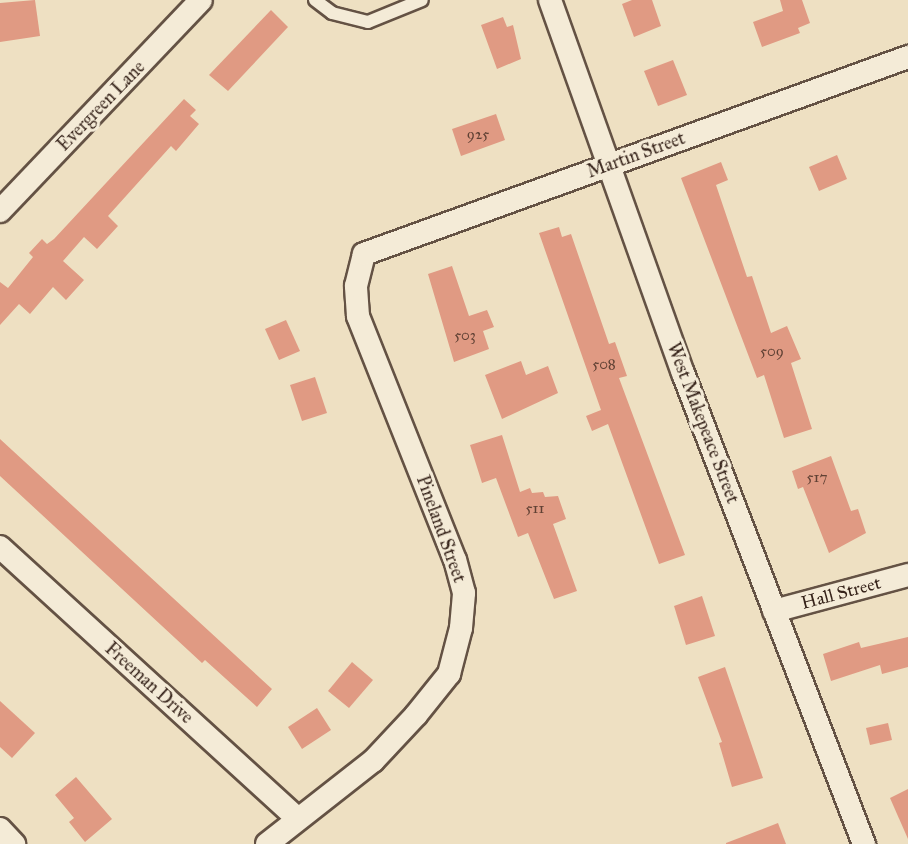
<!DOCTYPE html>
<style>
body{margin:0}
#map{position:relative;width:908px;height:844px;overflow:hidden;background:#eee0c2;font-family:"IM FELL Great Primer",serif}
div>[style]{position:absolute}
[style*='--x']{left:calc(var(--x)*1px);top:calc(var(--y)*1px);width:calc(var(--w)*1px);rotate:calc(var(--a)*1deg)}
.building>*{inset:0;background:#e09a83}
.roads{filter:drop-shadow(2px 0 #645244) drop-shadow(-2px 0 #645244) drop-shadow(0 2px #645244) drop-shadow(0 -2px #645244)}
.service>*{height:12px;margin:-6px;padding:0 6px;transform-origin:6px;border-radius:6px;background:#f4ebd7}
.minor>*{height:22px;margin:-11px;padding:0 11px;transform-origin:11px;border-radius:11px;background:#f4ebd7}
span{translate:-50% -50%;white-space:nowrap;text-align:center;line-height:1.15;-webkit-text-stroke:6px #f4ebd7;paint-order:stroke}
.number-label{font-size:15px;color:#604134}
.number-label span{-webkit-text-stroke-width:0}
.street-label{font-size:18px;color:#36231a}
</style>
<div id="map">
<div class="building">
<i style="clip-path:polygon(35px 0,40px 36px,0 42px,0 3px)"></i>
<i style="clip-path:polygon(632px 0,652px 0,661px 26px,634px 37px,622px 4px)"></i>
<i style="clip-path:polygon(780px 0,802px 0,810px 23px,798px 28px,800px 33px,762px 47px,753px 22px,783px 11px)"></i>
<i style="clip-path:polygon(271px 10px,288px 27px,228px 91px,209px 75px)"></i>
<i style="clip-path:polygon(503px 17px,507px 27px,513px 25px,521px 59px,497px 69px,481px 25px)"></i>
<i style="clip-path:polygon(673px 60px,687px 95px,658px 106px,644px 71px)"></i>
<i style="clip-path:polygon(184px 99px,196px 110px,190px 116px,199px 124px,176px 151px,171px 146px,108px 216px,118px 226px,97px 249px,84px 237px,63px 261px,84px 280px,66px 300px,53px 287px,30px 314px,19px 304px,0 325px,0 282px,8px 288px,33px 257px,29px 253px,42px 239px,47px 244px,54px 239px)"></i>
<i style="clip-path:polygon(496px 114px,505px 140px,461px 156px,452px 129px)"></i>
<i style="clip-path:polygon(837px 155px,847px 179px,819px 191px,809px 167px)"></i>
<i style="clip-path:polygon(721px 162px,728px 180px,716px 185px,747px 277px,752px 276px,771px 333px,787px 326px,801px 359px,791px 363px,812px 429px,784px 438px,764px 375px,757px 378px,681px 178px)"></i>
<i style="clip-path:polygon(559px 227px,562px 237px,571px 234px,609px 344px,615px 342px,627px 376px,619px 378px,685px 555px,659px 564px,608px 424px,592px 431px,586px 416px,601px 410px,539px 233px)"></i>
<i style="clip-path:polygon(452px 266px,469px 316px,487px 310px,494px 327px,483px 331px,489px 349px,454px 362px,428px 274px)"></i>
<i style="clip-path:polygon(286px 320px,300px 351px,279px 360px,265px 329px)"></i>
<i style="clip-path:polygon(521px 361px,526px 375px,548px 366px,558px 393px,502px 419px,485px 375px)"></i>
<i style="clip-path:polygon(315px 377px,327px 413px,302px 421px,290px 385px)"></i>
<i style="clip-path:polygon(502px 435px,520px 492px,530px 488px,532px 493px,543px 492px,545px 497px,558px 496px,566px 519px,553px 524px,577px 591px,554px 599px,528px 533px,518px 537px,496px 478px,482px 483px,470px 445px)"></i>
<i style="clip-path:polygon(0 439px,272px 689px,257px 707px,205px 660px,202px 663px,0 476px)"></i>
<i style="clip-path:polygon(831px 456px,851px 511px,858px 509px,866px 533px,829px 553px,803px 487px,798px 489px,792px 471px)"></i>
<i style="clip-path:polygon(702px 596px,715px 636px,686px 645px,674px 606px)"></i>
<i style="clip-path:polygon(908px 637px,908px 667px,882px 674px,880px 665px,831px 681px,823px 654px,859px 642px,861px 648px)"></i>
<i style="clip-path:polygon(352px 662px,373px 680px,349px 708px,328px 691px)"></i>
<i style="clip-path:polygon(725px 667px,763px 778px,732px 787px,719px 743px,722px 742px,698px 677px)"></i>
<i style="clip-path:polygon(0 701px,35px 733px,12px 758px,0 747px)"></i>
<i style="clip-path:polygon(317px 708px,331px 730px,302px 749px,288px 727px)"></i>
<i style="clip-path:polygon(888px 723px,892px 740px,870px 745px,866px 728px)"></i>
<i style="clip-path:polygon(76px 777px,112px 819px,85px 842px,69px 822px,74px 818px,55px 795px)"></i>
<i style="clip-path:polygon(908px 789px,908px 839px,890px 798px)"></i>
<i style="clip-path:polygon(778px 823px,786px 844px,726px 844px,726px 843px)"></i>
</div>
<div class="roads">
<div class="service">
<i style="--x:315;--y:0;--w:21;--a:37"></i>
<i style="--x:332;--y:13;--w:37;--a:14"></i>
<i style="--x:368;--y:22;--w:58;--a:-22.2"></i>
</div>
<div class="minor">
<i style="--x:550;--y:0;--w:396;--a:70.4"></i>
<i style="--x:683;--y:373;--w:505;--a:68.98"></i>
<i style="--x:0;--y:211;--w:291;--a:-46.4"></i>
<i style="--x:0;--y:547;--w:403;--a:42.4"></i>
<i style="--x:774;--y:611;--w:139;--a:-15"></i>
<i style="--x:0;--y:829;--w:21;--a:47"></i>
<i style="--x:267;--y:844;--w:135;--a:-38.1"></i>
<i style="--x:373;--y:761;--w:63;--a:-46.9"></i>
<i style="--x:416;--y:715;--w:53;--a:-51.2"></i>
<i style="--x:449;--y:674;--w:48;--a:-75.4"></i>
<i style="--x:461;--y:628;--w:35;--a:-85"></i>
<i style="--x:464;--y:593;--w:34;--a:-105"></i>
<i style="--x:455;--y:560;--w:263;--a:-111.7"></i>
<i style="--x:358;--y:316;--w:30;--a:-94"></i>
<i style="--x:356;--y:286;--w:33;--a:-76"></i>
<i style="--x:364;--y:254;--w:579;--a:-19.91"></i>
</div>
</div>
<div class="number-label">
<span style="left:478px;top:135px">925</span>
<span style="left:465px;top:336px">503</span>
<span style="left:772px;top:352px">509</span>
<span style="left:604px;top:365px">508</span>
<span style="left:817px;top:478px">517</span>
<span style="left:535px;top:509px">511</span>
</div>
<div class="street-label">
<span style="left:101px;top:106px;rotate:-46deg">Evergreen Lane</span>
<span style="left:636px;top:155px;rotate:-20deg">Martin Street</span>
<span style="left:703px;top:423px;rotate:69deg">West Makepeace Street</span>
<span style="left:441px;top:529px;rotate:70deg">Pineland Street</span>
<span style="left:841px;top:593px;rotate:-15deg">Hall Street</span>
<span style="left:149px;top:683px;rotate:42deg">Freeman Drive</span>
</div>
</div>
